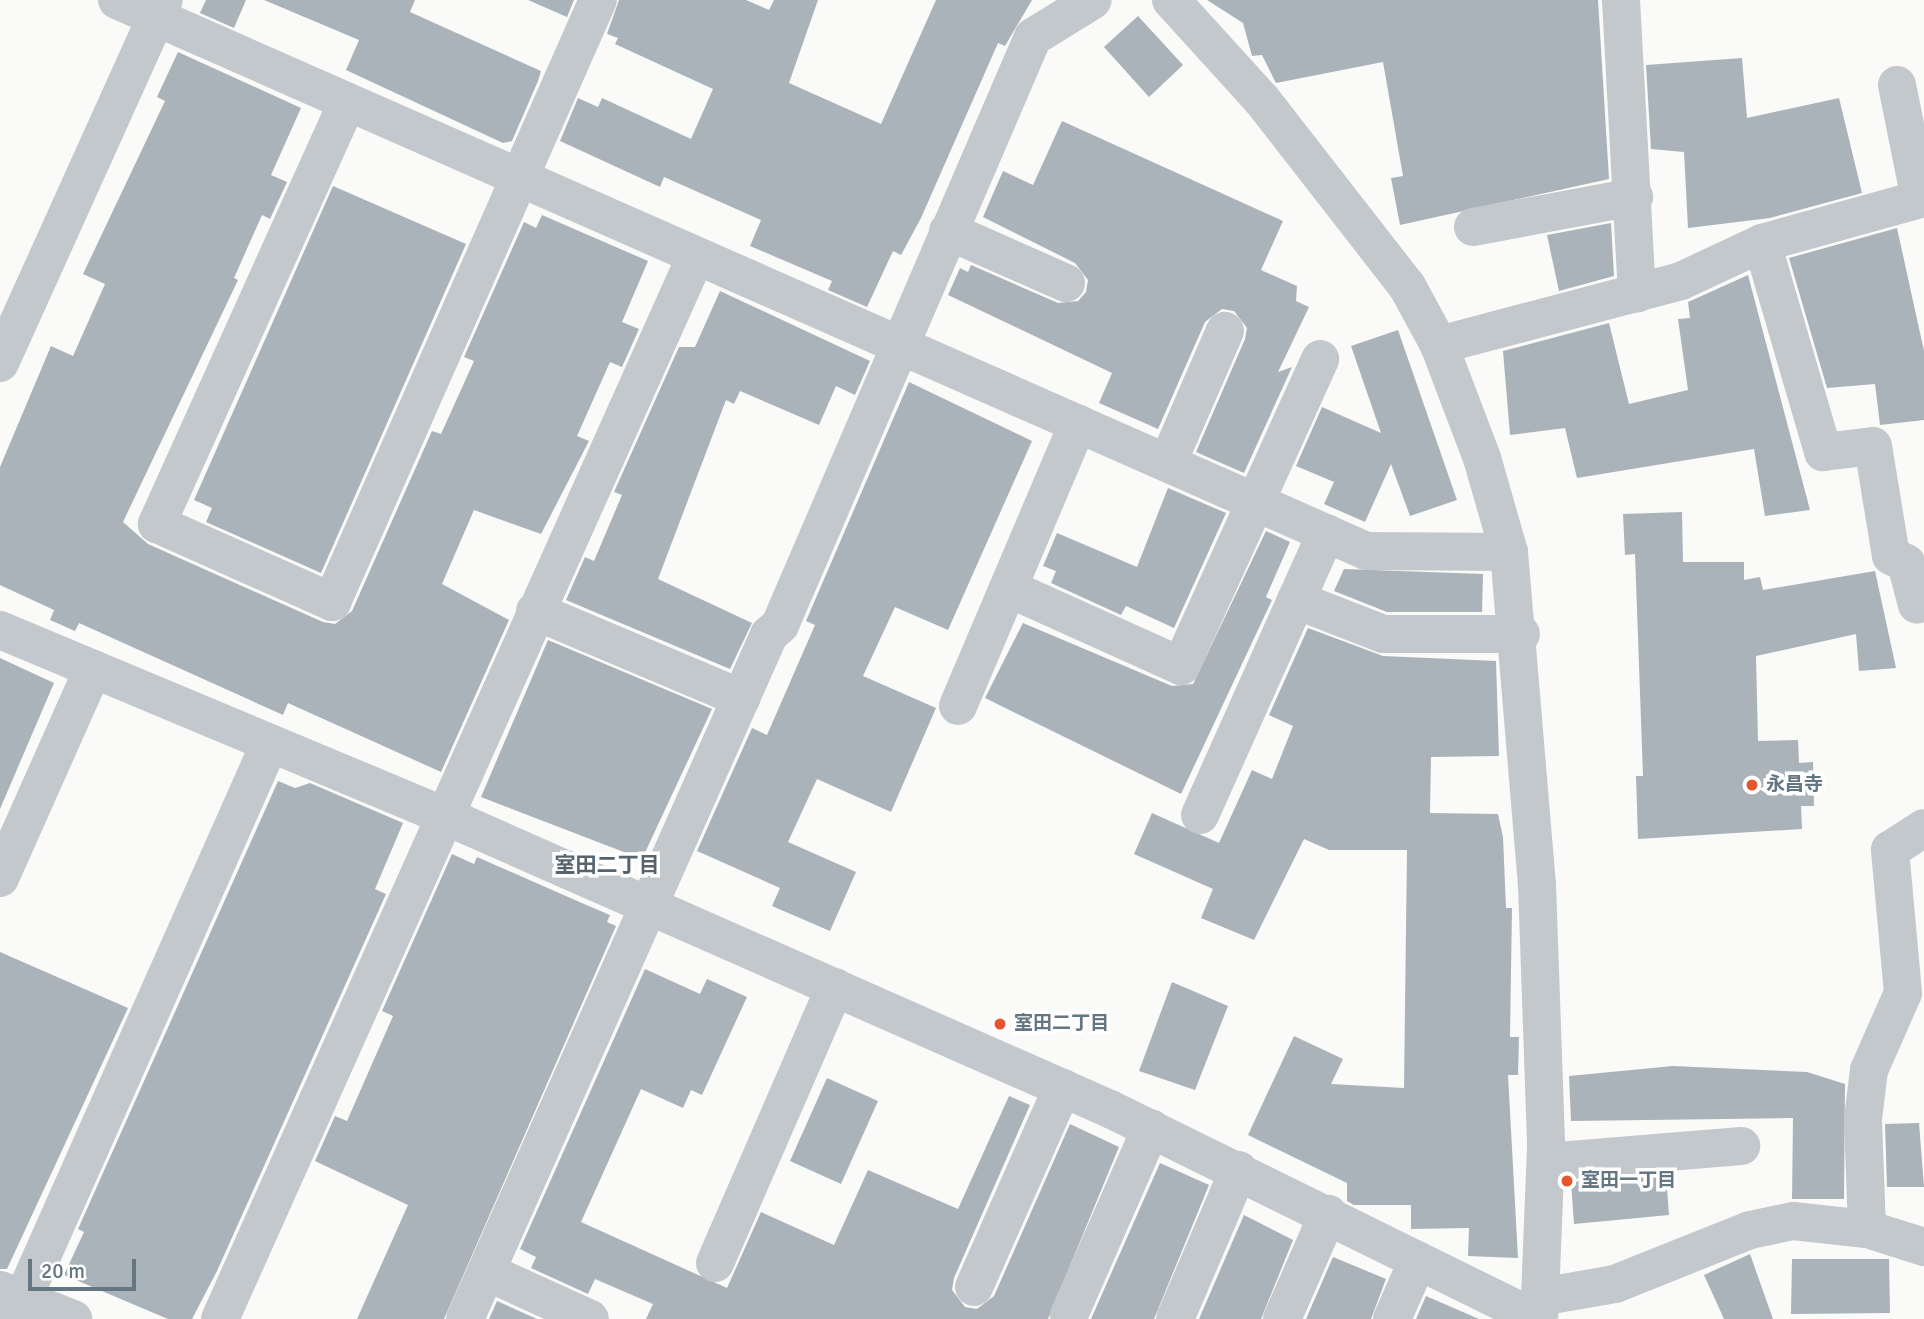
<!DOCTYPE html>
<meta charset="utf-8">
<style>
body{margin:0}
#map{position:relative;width:1924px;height:1319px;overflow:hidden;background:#fafaf8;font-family:Signika,"Noto Sans JP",sans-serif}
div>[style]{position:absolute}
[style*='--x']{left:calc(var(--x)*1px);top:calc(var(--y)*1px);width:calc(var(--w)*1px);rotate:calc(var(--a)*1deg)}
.building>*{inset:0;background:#aab3b9}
.minor>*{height:38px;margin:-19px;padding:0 19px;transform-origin:19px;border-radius:19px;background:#c3c8cc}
.dots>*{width:19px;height:19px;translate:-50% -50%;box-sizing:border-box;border:4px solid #fff;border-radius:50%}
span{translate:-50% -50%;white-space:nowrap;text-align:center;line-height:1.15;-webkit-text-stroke:7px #fff;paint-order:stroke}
.poi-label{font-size:19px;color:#657683;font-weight:700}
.left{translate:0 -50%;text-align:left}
.neighbourhood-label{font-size:21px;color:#57646e;font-weight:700}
.scale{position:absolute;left:28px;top:1259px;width:108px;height:32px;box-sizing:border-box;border:4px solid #657683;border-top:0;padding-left:9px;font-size:21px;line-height:24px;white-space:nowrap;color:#657683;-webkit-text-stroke:5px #fff;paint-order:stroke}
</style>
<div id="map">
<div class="building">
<i style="clip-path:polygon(206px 0,246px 0,234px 28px,200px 13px)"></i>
<i style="clip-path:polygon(264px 0,415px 0,410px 12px,541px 71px,538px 81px,512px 141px,503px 143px,346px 70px,359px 40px)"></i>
<i style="clip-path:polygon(528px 0,574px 0,567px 17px)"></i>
<i style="clip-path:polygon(619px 0,746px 0,769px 10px,774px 0,818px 0,789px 83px,881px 124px,936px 0,1032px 0,1005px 46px,998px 43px,921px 218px,901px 255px,893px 251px,867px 307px,828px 290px,832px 281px,750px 246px,761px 220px,664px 177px,660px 187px,560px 141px,578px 98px,598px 107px,602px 98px,691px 139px,713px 89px,615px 44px,618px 38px,607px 34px)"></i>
<i style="clip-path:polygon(1207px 0,1598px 0,1609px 179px,1400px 225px,1391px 178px,1403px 176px,1383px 62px,1276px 83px,1262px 55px,1252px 56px,1243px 23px)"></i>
<i style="clip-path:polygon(1138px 16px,1183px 65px,1149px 97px,1104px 47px)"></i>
<i style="clip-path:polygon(178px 52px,301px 108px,271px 175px,287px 182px,270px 219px,262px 215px,234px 278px,238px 280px,123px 522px,148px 544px,323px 622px,335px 624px,352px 611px,432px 431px,441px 434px,474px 361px,464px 357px,524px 222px,536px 228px,542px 215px,648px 261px,622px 322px,639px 329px,622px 367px,610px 362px,577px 436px,589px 441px,541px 534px,474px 510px,442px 584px,509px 620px,441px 772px,288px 703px,283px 715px,79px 623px,75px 631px,50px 620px,54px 610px,0 585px,0 467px,51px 346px,73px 356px,105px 284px,83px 274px,165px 101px,157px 97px)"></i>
<i style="clip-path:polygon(1742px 58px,1747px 118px,1839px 98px,1862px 193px,1770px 218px,1688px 228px,1684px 152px,1651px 149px,1646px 65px)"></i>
<i style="clip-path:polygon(1062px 121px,1283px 221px,1261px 270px,1297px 286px,1296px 301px,1309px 307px,1278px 372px,1292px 367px,1244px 473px,1196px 452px,1245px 339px,1247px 328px,1234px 311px,1222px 309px,1205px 322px,1158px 429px,1099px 403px,1112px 373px,948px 295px,960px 268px,968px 272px,971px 265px,1058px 303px,1078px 301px,1086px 292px,1088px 280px,1075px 263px,983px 217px,1003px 171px,1033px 185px)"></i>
<i style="clip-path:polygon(333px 186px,466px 244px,321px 573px,206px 522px,212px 508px,194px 500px)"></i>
<i style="clip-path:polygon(1611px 223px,1614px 276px,1559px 291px,1547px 235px)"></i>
<i style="clip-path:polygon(1897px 228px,1924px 351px,1924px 420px,1880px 425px,1875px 384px,1827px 388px,1789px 258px)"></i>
<i style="clip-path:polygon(1748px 275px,1810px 510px,1765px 516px,1754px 449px,1577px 478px,1565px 428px,1510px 435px,1503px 351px,1609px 323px,1629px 404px,1688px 390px,1678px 319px,1690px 318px,1688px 302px)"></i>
<i style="clip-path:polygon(720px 291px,870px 361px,855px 395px,836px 386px,819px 425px,740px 391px,734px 404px,726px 400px,658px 579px,752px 623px,730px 669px,566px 600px,585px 557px,594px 561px,622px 495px,614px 492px,679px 347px,695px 347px)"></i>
<i style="clip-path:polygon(1398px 330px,1457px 500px,1410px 516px,1391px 464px,1365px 522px,1324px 504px,1334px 482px,1296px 466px,1322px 407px,1381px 433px,1351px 346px)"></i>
<i style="clip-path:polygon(909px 382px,1032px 441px,948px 630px,895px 607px,863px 676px,936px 708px,891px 812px,817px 779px,788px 842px,856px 872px,830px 931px,772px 906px,780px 888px,697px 851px,752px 728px,767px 735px,815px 625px,806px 621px)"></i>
<i style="clip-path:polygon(1168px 488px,1226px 513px,1174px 628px,1126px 606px,1121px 615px,1051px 583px,1056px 571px,1043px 566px,1057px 533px,1137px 567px)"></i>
<i style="clip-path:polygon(1682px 512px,1683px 562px,1744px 562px,1744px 580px,1760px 577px,1763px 590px,1875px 571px,1896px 668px,1859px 671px,1856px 634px,1756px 656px,1758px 741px,1798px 740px,1799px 763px,1813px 762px,1814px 806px,1801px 806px,1802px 829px,1638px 839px,1636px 776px,1643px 776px,1635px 554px,1625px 555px,1623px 514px)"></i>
<i style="clip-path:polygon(1266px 531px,1290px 542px,1266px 597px,1272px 600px,1181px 794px,985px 698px,1023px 623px,1172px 686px,1193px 684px)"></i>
<i style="clip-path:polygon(1344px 569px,1483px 574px,1482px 612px,1387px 612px,1334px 591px)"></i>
<i style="clip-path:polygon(1308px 628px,1383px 656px,1496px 661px,1499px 756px,1431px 757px,1430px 813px,1498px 814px,1503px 837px,1506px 908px,1512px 908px,1510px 1037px,1519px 1037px,1518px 1075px,1508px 1075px,1518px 1258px,1468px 1256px,1469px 1228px,1411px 1229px,1411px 1205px,1354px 1205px,1347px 1201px,1347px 1183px,1248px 1135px,1294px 1036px,1343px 1059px,1331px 1084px,1404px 1088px,1407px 850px,1329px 850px,1304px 839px,1254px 940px,1201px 918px,1213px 889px,1134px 854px,1152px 813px,1219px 843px,1252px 770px,1272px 779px,1293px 726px,1269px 715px)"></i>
<i style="clip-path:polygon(548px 640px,712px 709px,642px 859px,481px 797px)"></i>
<i style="clip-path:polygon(0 658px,54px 683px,0 809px)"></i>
<i style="clip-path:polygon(278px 781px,295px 788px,310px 783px,403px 823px,375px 889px,386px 894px,217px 1271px,192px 1319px,168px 1319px,64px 1275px,84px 1232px,78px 1229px)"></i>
<i style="clip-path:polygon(452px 854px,474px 864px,477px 857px,584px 904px,610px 915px,607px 922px,616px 926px,444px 1319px,357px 1319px,408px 1205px,315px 1161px,335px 1116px,347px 1121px,393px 1016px,382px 1011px)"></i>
<i style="clip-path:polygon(0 952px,128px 1008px,7px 1269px,0 1269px)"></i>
<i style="clip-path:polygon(645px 969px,700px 994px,707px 979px,747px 997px,702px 1095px,691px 1090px,683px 1108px,641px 1089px,581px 1222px,727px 1288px,761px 1212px,834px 1245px,868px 1170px,958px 1209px,1009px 1096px,1030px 1105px,954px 1278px,952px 1290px,965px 1307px,977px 1309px,994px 1296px,1070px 1124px,1119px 1147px,1048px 1319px,646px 1319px,653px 1304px,595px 1279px,588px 1294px,531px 1268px,536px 1257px,520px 1249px)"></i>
<i style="clip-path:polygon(1172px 982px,1228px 1006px,1195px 1090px,1139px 1071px)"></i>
<i style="clip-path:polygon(1673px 1066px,1807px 1072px,1845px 1084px,1844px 1199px,1792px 1199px,1793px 1118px,1571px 1121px,1569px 1076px)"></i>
<i style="clip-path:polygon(827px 1078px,878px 1101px,841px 1184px,790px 1161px)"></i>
<i style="clip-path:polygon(1919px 1123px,1924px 1187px,1887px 1187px,1885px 1124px)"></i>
<i style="clip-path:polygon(1160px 1163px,1209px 1185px,1154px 1319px,1091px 1319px)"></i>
<i style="clip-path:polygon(1666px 1174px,1669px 1215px,1574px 1224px,1571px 1182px)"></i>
<i style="clip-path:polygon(1244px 1215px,1293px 1240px,1261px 1319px,1199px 1319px)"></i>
<i style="clip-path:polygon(1750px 1254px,1773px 1319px,1724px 1319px,1704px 1275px)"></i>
<i style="clip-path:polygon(1333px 1257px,1386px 1279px,1371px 1319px,1306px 1319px)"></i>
<i style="clip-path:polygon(1792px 1259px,1889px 1259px,1890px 1313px,1791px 1314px)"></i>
<i style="clip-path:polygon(1426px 1296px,1479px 1319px,1416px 1319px)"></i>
<i style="clip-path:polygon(497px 1301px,537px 1319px,489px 1319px)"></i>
</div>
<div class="minor">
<i style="--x:117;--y:0;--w:1365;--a:23.8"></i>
<i style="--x:1366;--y:551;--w:143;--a:0.4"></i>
<i style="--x:1171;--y:0;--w:135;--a:47.7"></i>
<i style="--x:1262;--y:100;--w:236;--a:52.1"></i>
<i style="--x:1407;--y:286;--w:67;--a:61.5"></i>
<i style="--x:1439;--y:345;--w:121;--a:69.2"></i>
<i style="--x:1482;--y:458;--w:98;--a:74"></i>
<i style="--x:1509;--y:552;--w:333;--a:85.2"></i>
<i style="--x:1537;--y:884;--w:264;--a:88"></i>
<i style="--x:1546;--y:1148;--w:171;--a:92.3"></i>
<i style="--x:1621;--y:0;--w:294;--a:86.9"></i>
<i style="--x:1897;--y:85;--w:116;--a:78.6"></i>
<i style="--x:346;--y:105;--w:460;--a:114.3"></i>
<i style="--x:157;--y:524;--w:192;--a:24"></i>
<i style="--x:332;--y:602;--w:658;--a:-66.16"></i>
<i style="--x:1473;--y:227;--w:164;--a:-10.6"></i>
<i style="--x:948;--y:231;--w:129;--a:23.8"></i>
<i style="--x:1762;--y:243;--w:218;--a:73.7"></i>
<i style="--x:1823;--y:452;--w:50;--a:-6.8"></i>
<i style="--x:1873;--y:446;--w:111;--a:80.7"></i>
<i style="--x:1891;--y:556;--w:17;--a:25"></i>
<i style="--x:1906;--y:563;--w:43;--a:75.3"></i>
<i style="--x:1439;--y:345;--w:250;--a:-14.8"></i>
<i style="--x:1681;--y:281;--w:89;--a:-25.1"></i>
<i style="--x:1762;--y:243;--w:168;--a:-15.5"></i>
<i style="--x:0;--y:363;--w:398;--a:-65.7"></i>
<i style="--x:1168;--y:462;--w:143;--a:-66.5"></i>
<i style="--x:1008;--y:588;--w:190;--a:24.3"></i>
<i style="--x:1181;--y:666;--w:337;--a:-65.6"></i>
<i style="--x:1296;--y:600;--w:93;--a:21.3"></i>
<i style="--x:1383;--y:634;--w:138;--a:0"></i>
<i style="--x:535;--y:611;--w:224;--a:22.9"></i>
<i style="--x:0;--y:630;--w:480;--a:22.7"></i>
<i style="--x:443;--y:815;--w:729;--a:23.79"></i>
<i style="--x:1110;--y:1109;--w:476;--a:26.2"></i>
<i style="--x:958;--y:706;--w:307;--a:-67"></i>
<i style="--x:1200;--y:815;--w:309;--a:-65.9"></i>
<i style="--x:0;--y:878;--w:229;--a:-66"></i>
<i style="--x:1546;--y:1162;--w:196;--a:-4.7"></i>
<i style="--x:1867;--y:1229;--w:110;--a:-92.1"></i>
<i style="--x:1863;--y:1119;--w:49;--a:-83"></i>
<i style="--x:1869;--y:1070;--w:84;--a:-66.2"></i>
<i style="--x:1903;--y:993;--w:144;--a:-95.2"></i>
<i style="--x:1890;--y:850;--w:40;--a:-32.9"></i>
<i style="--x:715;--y:1263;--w:301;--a:-66.5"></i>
<i style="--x:487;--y:1272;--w:113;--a:24.5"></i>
<i style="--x:974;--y:1287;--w:218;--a:-66.1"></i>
<i style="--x:0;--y:1290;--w:79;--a:21.7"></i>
<i style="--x:1540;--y:1297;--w:76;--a:-9.8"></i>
<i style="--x:1615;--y:1284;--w:145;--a:-21.8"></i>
<i style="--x:1750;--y:1230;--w:44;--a:-11.8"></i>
<i style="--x:1793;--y:1221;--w:74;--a:6.2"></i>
<i style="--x:1867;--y:1229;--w:60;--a:17.5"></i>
<i style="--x:1069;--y:1315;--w:204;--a:-66.3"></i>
<i style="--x:14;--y:1319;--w:630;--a:-66.04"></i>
<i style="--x:220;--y:1319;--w:1162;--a:-65.88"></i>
<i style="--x:465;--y:1319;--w:749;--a:-66.04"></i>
<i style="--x:769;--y:635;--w:15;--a:-42"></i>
<i style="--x:780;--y:625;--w:640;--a:-66.72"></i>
<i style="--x:1033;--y:37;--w:70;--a:-31.7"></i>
<i style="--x:1175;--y:1319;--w:162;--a:-66.8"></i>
<i style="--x:1282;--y:1319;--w:115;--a:-66.3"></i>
<i style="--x:1392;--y:1319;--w:64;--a:-66.2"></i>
</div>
<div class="dots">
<i style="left:1752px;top:785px;background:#e4572e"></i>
<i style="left:1000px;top:1024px;background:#e4572e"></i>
<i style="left:1567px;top:1181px;background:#e4572e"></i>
</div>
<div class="poi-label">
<span class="left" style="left:1766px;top:785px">永昌寺</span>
<span class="left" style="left:1014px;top:1024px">室田二丁目</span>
<span class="left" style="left:1581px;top:1181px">室田一丁目</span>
</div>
<div class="neighbourhood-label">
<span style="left:607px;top:865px">室田二丁目</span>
</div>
<div class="scale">20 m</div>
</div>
